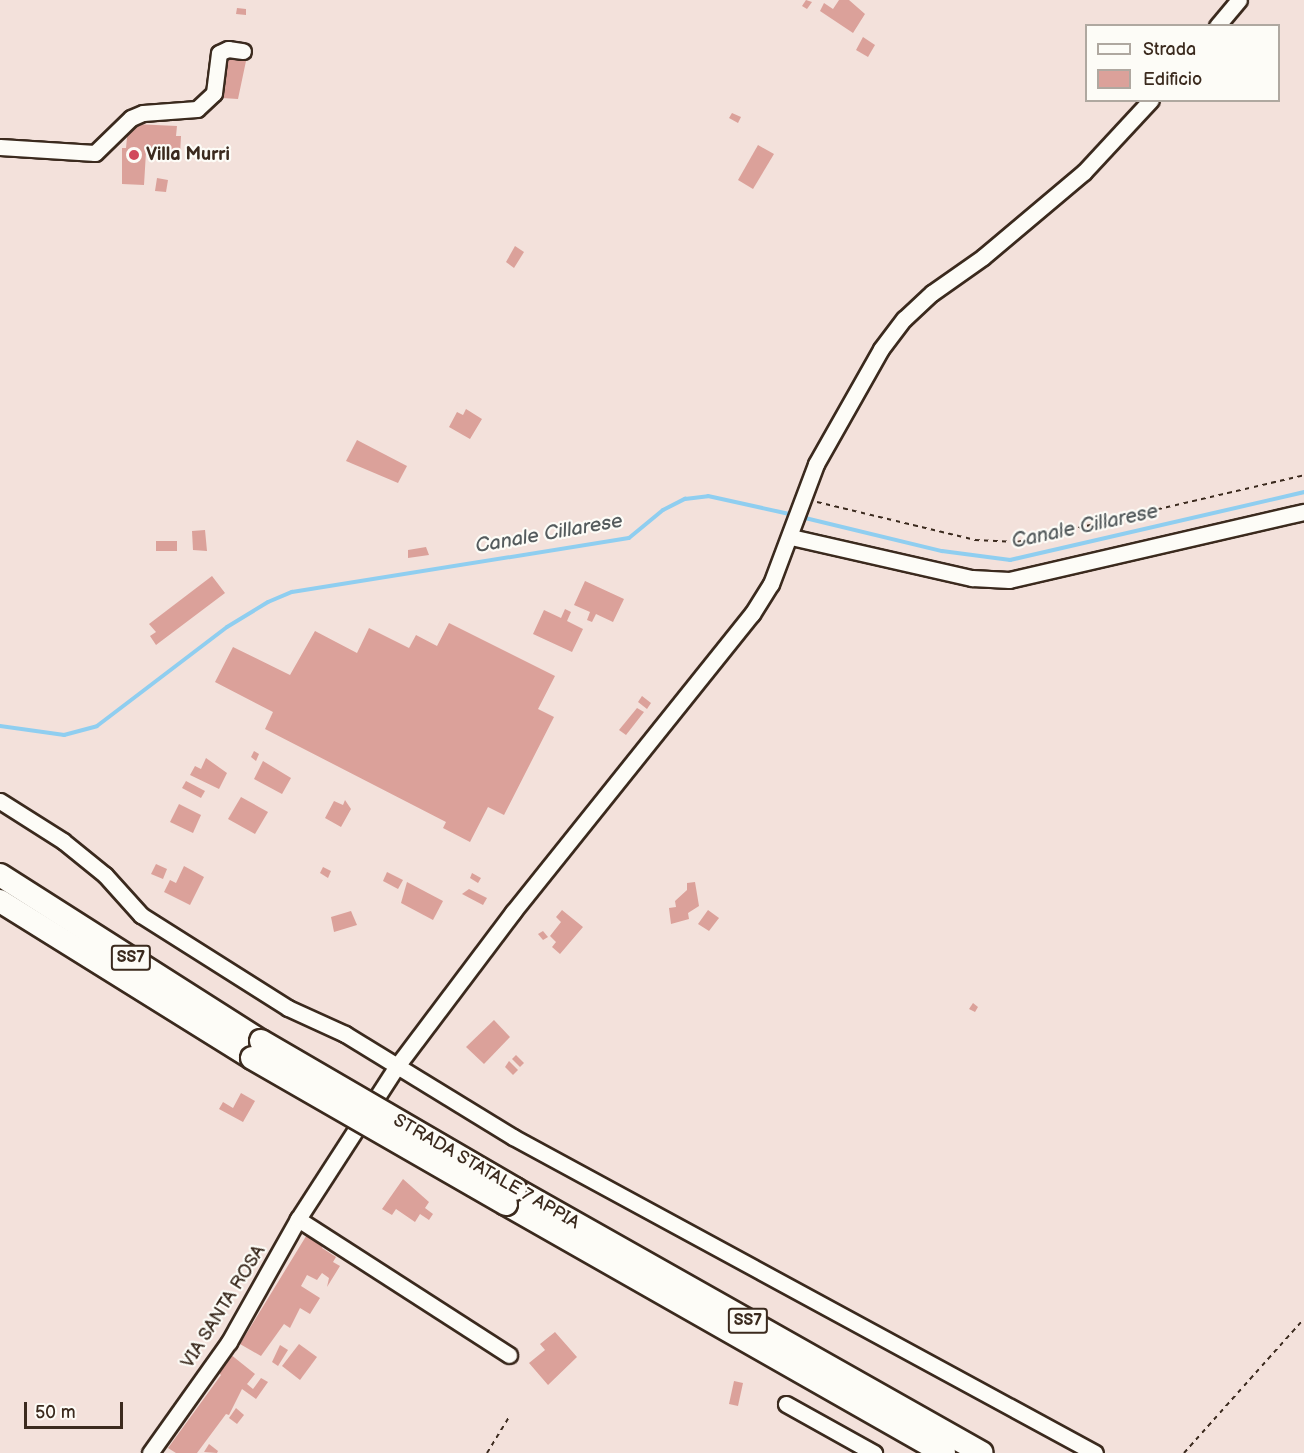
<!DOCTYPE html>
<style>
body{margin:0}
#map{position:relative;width:1304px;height:1453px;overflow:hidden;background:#f3e1db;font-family:"Balsamiq Sans",sans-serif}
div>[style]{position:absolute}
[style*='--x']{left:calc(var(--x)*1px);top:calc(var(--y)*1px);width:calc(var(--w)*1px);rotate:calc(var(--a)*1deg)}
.stream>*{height:4px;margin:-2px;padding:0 2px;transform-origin:2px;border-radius:2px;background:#8fcef0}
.building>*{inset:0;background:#dba19a}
.path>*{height:2px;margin-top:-1px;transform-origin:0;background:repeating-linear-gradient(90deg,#3b2a1e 0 4.5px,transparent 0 9px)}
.roads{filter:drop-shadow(2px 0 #3b2a1e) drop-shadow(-2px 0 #3b2a1e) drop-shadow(0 2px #3b2a1e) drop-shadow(0 -2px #3b2a1e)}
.minor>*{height:15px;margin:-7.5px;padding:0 7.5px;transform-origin:7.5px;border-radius:7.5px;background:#fdfcf7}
.highway>*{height:22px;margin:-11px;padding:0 11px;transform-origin:11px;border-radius:11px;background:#fdfcf7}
.bridges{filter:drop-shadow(2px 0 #3b2a1e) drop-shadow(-2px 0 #3b2a1e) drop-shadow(0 2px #3b2a1e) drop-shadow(0 -2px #3b2a1e)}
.highway-bridge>*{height:22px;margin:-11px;padding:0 11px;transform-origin:11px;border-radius:11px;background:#fdfcf7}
.dots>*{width:16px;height:16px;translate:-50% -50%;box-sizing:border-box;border:3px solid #fdfcf7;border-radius:50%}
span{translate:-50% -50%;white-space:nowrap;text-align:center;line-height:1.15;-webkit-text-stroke:4.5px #fdfcf7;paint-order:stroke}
.shield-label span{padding:2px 4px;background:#fdfcf7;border:2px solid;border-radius:4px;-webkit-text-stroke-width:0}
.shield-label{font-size:16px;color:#3b2a1e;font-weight:700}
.poi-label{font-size:18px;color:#3b2a1e;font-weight:700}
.left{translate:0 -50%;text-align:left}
.street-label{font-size:18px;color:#3b2a1e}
.water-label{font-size:20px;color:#545b5d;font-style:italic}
.legend{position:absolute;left:1085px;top:24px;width:195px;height:78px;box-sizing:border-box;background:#fdfcf7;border:2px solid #afa8a0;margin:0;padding:8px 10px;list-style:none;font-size:18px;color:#3b2a1e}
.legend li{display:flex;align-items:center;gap:12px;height:30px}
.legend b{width:30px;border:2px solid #afa8a0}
.scale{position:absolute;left:24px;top:1402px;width:99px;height:27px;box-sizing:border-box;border:3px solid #3b2a1e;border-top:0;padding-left:8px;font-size:18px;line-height:21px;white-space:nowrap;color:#3b2a1e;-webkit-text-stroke:4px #fdfcf7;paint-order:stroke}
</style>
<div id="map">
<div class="stream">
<i style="--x:801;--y:517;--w:145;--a:13.6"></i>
<i style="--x:942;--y:551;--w:69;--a:7.5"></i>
<i style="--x:1010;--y:560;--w:302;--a:-13"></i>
<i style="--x:0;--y:726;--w:65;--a:8"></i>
<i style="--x:64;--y:735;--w:34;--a:-15"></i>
<i style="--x:97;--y:726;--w:163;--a:-37.3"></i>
<i style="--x:227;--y:627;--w:48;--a:-31.4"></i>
<i style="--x:268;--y:602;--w:26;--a:-23"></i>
<i style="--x:292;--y:592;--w:341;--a:-9.1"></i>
<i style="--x:629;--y:538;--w:44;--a:-39.5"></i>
<i style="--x:663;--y:510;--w:25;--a:-27"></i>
<i style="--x:685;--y:499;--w:23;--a:-7"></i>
<i style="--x:708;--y:496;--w:88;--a:12.5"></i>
</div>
<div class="building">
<i style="clip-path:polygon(806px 0,812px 2px,807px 9px,802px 6px)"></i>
<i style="clip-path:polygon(839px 0,849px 0,865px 14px,853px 33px,820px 11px,824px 3px,833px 9px)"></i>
<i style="clip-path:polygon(237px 8px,246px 9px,246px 15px,236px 14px)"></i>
<i style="clip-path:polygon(863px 37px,875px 45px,868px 57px,856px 50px)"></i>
<i style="clip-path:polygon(228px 58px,246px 61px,238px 99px,222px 98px,225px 79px,220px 78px,221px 64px,227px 65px)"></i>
<i style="clip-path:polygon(732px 113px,741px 117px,738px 123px,729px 118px)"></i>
<i style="clip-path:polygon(134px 124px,177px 126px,176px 136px,181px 136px,180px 155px,161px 154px,161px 149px,146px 152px,144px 185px,122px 184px,122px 148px,126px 148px,128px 127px,134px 127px)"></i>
<i style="clip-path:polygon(758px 145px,774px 154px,753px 189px,738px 180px)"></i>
<i style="clip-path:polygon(157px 178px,168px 180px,166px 192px,155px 191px)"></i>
<i style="clip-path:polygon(515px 246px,524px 252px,514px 268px,506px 262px)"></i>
<i style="clip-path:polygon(466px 409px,482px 419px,470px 439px,449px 427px,457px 412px,463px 415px)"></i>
<i style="clip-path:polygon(357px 440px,407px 466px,398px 483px,346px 461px)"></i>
<i style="clip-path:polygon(205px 530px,207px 551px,193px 550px,192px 531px)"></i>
<i style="clip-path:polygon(156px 541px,177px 541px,177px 551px,156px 551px)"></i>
<i style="clip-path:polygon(426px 547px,429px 555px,408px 558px,408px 550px)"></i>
<i style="clip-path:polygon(212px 576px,225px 593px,156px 645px,150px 636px,156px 632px,149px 624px)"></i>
<i style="clip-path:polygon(585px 581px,624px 599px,613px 622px,596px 614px,592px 622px,587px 620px,590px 612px,574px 605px)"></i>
<i style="clip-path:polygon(565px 609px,571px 612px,567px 621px,583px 629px,572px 652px,533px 634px,544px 610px,561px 618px)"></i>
<i style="clip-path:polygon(449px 623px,555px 676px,538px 709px,554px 717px,504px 815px,488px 807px,470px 842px,443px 828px,446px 822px,265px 729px,273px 712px,215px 682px,233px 647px,290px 675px,315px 631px,357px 653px,369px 628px,409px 648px,416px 635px,437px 646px)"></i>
<i style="clip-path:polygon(642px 696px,651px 703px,647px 709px,638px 702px)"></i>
<i style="clip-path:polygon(637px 708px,644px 712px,626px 735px,619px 730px)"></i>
<i style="clip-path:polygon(254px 751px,259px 754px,256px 761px,251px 757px)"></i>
<i style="clip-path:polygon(206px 758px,227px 773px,219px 789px,190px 775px,195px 766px,201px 769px)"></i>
<i style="clip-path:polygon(263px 761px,291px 778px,282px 794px,254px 779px)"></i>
<i style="clip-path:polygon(186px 781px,205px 791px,201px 798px,182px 788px)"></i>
<i style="clip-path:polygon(241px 797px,268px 812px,255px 834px,228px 819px)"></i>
<i style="clip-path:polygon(345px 800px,351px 809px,341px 827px,325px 818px,334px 801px,343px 805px)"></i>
<i style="clip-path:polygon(179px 804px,201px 815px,193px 833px,170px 822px)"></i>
<i style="clip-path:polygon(156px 864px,167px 869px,163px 879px,151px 874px)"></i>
<i style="clip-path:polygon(184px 866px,204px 877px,190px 905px,164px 892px,170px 880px,176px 883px)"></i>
<i style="clip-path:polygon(323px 867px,331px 871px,328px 878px,320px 873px)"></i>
<i style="clip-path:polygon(387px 872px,403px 880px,398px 889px,383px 881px)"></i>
<i style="clip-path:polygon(472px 873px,481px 878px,478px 883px,470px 878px)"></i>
<i style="clip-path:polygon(407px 882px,443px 901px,433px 920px,401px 903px)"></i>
<i style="clip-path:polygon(695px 882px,699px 906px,688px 913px,689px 919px,671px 924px,669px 908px,676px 907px,675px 901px,687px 890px,687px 883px)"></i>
<i style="clip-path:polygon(469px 889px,487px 898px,483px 905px,462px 894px)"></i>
<i style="clip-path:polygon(562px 910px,583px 927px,560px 954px,552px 947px,556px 942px,550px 936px,561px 922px,556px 917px)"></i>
<i style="clip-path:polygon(708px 910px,719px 918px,709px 931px,698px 924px)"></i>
<i style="clip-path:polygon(351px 911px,357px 925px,334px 932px,331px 917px)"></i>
<i style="clip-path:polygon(543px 931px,548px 937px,543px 940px,538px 934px)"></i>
<i style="clip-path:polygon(973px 1003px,978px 1007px,975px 1012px,969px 1009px)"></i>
<i style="clip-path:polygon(494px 1020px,510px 1037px,484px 1064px,466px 1047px)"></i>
<i style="clip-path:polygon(516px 1055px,524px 1063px,520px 1067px,512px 1059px)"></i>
<i style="clip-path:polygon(509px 1061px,518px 1070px,513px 1075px,505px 1067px)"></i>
<i style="clip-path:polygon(241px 1093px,255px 1101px,243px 1122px,219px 1109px,223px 1102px,233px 1108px)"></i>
<i style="clip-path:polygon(403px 1179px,429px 1202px,425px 1208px,433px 1214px,429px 1220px,420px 1214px,415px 1222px,396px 1209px,392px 1215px,382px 1209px)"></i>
<i style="clip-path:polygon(308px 1233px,325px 1243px,322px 1248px,336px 1257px,333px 1262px,340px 1266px,327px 1287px,329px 1278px,322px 1273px,317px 1280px,307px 1275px,301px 1286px,320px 1298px,310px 1314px,300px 1308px,290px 1328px,284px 1324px,261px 1356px,240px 1344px)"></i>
<i style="clip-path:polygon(555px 1332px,577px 1357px,548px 1385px,529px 1363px,545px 1350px,540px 1344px)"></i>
<i style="clip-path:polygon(299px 1344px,317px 1357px,300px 1380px,282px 1366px)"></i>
<i style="clip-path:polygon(280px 1345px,288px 1350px,278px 1366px,272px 1362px)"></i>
<i style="clip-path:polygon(230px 1354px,255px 1374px,247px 1384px,253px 1389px,261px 1378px,268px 1382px,256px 1399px,242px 1389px,229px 1415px,226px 1414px,197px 1453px,176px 1453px,168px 1448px,221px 1375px,217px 1371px)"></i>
<i style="clip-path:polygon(734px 1381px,743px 1383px,738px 1406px,729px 1404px)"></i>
<i style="clip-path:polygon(236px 1408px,244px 1415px,237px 1424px,229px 1418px)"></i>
<i style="clip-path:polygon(209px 1444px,218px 1451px,217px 1453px,204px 1452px)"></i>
</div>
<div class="path">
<i style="--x:817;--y:502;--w:163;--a:13.5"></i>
<i style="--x:975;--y:540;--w:42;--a:2.7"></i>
<i style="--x:1017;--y:542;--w:295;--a:-13.1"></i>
<i style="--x:487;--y:1453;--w:42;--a:-58.6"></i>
<i style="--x:1184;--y:1453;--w:180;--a:-48.2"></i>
</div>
<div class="roads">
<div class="minor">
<i style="--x:1217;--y:26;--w:34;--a:-50"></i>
<i style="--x:0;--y:147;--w:95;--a:3.6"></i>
<i style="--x:95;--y:153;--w:50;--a:-44.2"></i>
<i style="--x:131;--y:118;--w:13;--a:-23"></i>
<i style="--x:143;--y:113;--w:54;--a:-4.2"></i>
<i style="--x:197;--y:109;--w:23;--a:-43"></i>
<i style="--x:214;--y:93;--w:40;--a:-82.9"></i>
<i style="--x:219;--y:53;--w:10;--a:-24"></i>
<i style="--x:228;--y:49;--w:15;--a:8"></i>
<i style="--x:791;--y:537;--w:186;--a:12.8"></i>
<i style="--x:972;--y:578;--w:37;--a:3"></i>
<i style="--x:1009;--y:580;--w:303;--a:-13"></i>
<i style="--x:0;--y:801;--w:75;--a:32.4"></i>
<i style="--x:63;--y:841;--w:54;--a:39"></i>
<i style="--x:105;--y:875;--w:54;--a:48"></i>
<i style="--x:141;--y:915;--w:174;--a:32.3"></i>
<i style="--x:288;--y:1008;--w:63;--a:24.5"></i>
<i style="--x:345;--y:1034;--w:197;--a:31.5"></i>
<i style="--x:513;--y:1137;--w:662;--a:28.5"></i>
<i style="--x:298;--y:1219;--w:251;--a:32.8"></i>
<i style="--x:786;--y:1404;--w:101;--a:29.1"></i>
<i style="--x:150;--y:1453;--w:136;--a:-54.6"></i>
<i style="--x:229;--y:1342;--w:141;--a:-60.7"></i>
<i style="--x:298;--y:1219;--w:182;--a:-57.1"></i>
<i style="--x:397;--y:1066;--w:193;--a:-53"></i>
<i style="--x:513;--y:912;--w:382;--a:-51.3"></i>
<i style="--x:752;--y:614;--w:36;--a:-58"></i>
<i style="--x:771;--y:584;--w:128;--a:-69.4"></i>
<i style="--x:816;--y:464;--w:132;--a:-60.5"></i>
<i style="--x:881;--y:349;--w:38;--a:-53"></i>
<i style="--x:904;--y:319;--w:38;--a:-43"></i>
<i style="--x:932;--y:293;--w:62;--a:-35.2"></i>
<i style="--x:983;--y:257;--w:132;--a:-40.1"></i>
<i style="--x:1084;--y:172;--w:98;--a:-47.1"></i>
</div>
<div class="highway">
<i style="--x:0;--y:875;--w:309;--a:32.5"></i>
<i style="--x:0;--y:901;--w:297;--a:31.9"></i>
<i style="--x:515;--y:1189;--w:536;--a:29.48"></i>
<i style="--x:506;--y:1204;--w:504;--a:29.62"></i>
</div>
</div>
<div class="bridges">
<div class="highway-bridge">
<i style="--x:261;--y:1041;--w:294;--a:30.2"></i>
<i style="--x:252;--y:1058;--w:293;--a:29.9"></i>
</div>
</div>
<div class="dots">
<i style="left:134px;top:155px;background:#d1495b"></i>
</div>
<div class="shield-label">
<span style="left:131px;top:958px">SS7</span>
<span style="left:748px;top:1321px">SS7</span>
</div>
<div class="poi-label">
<span class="left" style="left:146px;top:155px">Villa Murri</span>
</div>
<div class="street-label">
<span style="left:486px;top:1172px;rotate:30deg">STRADA STATALE 7 APPIA</span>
<span style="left:224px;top:1307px;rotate:-58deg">VIA SANTA ROSA</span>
</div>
<div class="water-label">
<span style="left:1085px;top:527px;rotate:-12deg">Canale Cillarese</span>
<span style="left:549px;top:534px;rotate:-10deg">Canale Cillarese</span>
</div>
<ul class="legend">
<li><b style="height:8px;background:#fdfcf7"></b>Strada</li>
<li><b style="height:16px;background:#dba19a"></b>Edificio</li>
</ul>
<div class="scale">50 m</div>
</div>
